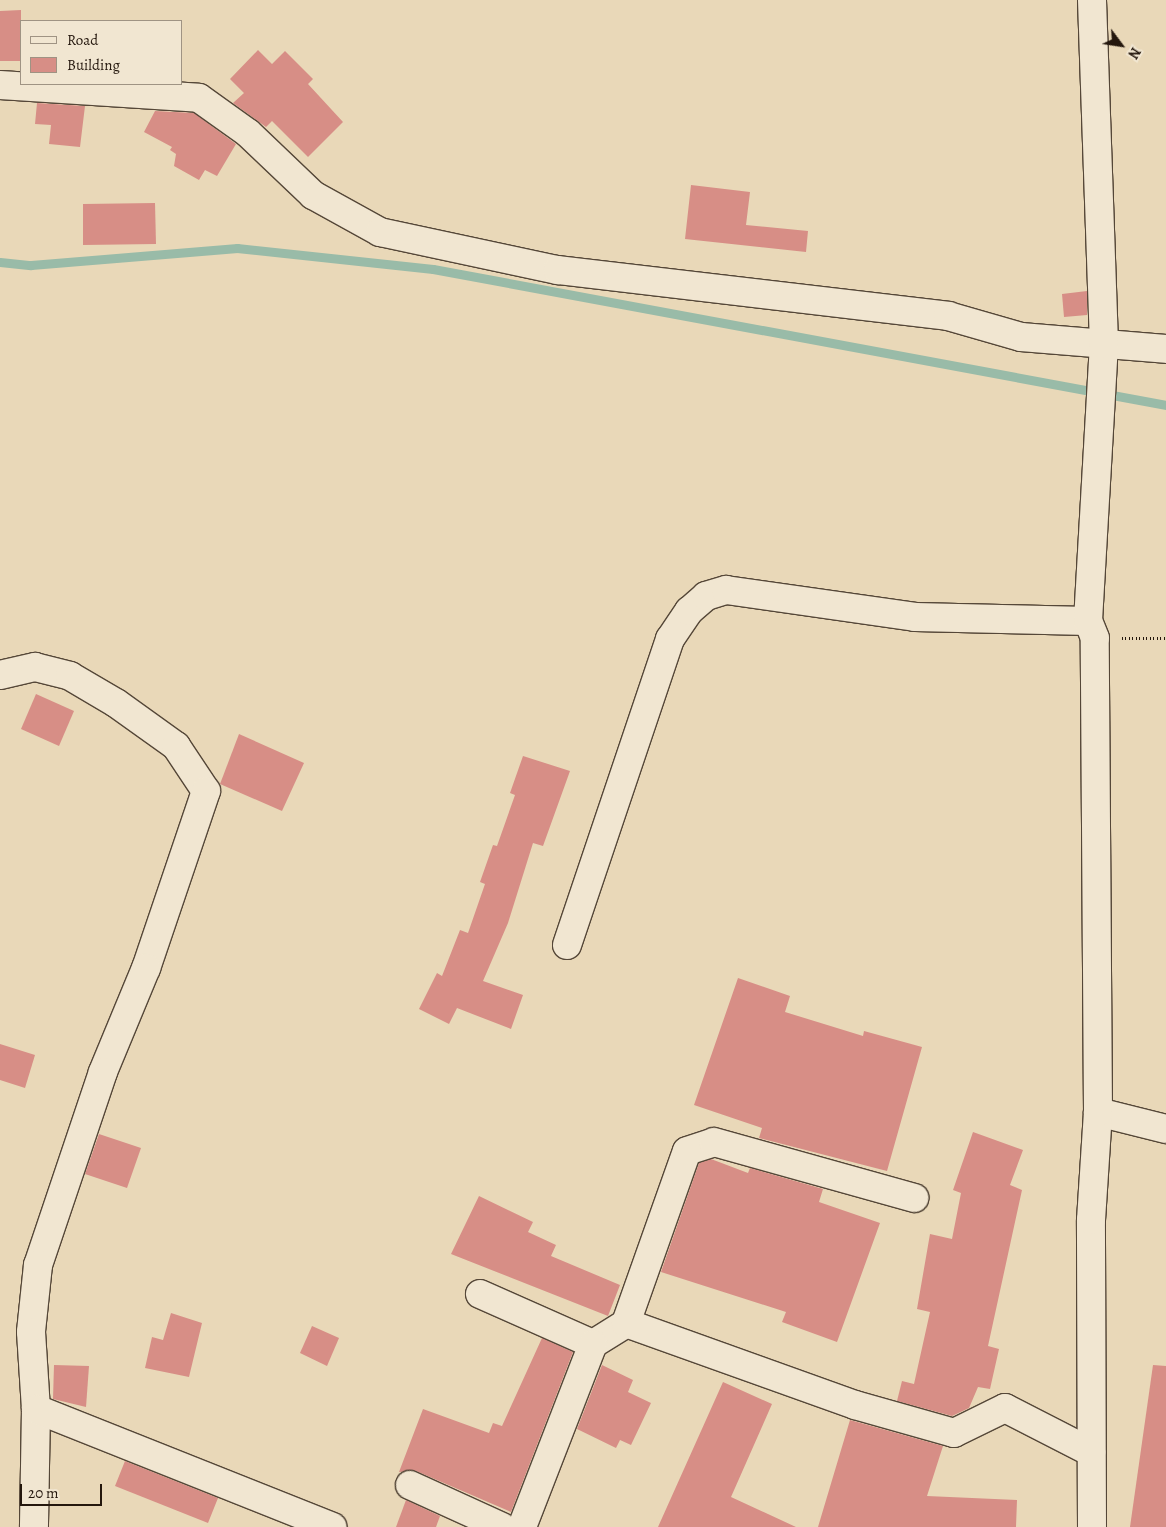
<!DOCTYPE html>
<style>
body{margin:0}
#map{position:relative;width:1166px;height:1527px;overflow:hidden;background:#e9d8b8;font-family:Alegreya,serif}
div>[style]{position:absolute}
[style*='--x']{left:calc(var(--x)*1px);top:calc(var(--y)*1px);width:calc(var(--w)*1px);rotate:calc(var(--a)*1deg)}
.stream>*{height:9px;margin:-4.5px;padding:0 4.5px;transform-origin:4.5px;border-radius:4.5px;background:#99bba8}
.building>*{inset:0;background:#d78e86}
.path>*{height:3px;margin-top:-1.5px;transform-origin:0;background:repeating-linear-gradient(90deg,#24170d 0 1px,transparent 0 3.5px)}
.roads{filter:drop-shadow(1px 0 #554738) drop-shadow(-1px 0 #554738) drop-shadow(0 1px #554738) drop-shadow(0 -1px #554738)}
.minor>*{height:28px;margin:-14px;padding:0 14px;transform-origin:14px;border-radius:14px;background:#f1e6d1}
span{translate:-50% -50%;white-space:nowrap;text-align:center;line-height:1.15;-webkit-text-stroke:5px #f1e6d1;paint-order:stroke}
.legend{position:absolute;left:20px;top:20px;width:162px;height:65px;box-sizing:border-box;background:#f1e6d1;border:1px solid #9f9383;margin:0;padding:6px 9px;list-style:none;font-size:15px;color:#24170d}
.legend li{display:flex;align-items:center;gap:10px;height:25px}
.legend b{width:25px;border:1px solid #9f9383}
.north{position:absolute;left:1096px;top:20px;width:50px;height:50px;-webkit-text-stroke:4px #f1e6d1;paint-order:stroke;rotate:121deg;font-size:14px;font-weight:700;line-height:20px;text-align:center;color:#24170d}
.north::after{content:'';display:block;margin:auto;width:18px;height:22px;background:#24170d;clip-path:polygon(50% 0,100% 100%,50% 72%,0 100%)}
.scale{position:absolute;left:20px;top:1484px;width:82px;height:22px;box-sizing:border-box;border:2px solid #24170d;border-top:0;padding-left:6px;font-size:15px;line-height:18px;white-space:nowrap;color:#24170d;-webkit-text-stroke:4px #f1e6d1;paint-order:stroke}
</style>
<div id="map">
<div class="stream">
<i style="--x:0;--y:262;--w:31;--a:6"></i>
<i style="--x:31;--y:265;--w:207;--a:-4.7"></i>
<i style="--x:237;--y:248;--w:197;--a:6.1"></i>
<i style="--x:433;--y:269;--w:746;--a:10.51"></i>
</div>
<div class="building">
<i style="clip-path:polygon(21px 10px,21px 61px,0 61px,0 11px)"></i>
<i style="clip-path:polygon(258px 50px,272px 64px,285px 51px,313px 79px,308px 84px,343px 122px,308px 157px,272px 121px,266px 127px,233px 103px,244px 93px,230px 79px)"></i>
<i style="clip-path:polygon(37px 103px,85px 106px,80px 147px,49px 144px,51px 125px,35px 124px)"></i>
<i style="clip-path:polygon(155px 111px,194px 113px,236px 144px,217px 176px,205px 170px,199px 180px,174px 166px,176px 154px,170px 150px,172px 147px,144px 132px)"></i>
<i style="clip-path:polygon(691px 185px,750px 192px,746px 225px,808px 231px,806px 252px,685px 239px)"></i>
<i style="clip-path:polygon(155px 203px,156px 244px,83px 245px,83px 204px)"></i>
<i style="clip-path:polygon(1087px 291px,1087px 315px,1064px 317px,1062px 294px)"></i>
<i style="clip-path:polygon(36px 694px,74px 711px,59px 746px,21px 729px)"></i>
<i style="clip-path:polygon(239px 734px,304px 763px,282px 811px,220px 784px)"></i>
<i style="clip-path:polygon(523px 756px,570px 771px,543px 846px,533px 843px,508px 923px,483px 981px,523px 995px,511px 1029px,457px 1008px,449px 1024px,419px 1009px,437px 973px,442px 976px,460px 930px,468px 933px,485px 884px,480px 882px,493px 845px,497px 846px,515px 795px,510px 793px)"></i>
<i style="clip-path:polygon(738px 978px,790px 996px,785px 1012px,863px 1036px,864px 1031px,922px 1047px,887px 1171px,759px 1138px,762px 1128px,694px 1105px)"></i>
<i style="clip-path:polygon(0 1044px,35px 1055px,25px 1088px,0 1080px)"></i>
<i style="clip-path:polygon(973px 1132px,1023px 1150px,1010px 1185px,1022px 1190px,988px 1346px,999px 1349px,990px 1389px,978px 1387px,969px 1408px,952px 1416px,897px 1401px,902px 1381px,914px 1384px,930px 1312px,917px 1309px,930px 1234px,952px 1239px,961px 1193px,953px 1190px)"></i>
<i style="clip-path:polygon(99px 1134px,141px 1148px,127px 1188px,85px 1174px)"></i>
<i style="clip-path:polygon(711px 1159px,748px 1173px,750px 1168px,823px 1189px,819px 1202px,880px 1223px,837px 1342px,782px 1322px,786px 1312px,661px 1272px,699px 1163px)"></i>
<i style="clip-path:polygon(479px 1196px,533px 1222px,528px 1232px,556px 1245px,551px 1256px,620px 1285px,608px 1316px,451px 1254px)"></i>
<i style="clip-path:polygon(171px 1313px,202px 1323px,189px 1377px,145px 1368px,152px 1337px,163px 1340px)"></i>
<i style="clip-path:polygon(312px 1326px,339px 1338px,327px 1366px,300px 1353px)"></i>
<i style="clip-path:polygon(542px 1338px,573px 1352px,511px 1512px,416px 1471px,399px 1472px,423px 1409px,489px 1433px,493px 1423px,502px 1426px)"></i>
<i style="clip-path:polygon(54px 1365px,89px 1366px,86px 1407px,53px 1399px)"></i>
<i style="clip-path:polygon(602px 1365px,633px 1380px,628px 1392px,651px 1403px,631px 1445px,620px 1440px,616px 1448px,577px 1429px)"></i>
<i style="clip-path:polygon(1153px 1365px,1166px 1366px,1166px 1527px,1130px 1527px)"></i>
<i style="clip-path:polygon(723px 1382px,772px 1404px,731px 1497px,796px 1527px,658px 1527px)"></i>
<i style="clip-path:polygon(850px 1420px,943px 1446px,927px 1496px,1017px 1500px,1016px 1527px,818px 1527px)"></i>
<i style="clip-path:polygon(125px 1461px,218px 1498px,208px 1523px,115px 1486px)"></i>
<i style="clip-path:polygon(406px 1500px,440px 1516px,436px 1527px,396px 1527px)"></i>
</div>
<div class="path">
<i style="--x:1122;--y:638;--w:44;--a:0"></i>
</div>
<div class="roads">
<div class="minor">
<i style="--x:0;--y:85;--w:199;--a:3.7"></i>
<i style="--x:199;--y:98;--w:60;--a:35.5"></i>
<i style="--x:248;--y:133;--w:90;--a:43.6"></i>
<i style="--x:313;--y:195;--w:77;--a:28.9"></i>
<i style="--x:380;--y:232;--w:182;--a:12.1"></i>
<i style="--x:558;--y:270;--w:393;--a:6.7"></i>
<i style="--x:948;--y:316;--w:76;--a:16"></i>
<i style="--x:1021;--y:337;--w:145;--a:4.7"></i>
<i style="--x:0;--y:675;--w:36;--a:-13"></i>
<i style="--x:35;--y:667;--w:36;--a:14"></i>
<i style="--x:70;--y:676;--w:53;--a:30.4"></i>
<i style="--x:116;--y:703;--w:74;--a:35.6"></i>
<i style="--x:176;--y:746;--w:54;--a:56.3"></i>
<i style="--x:206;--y:791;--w:187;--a:108.7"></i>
<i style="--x:146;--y:968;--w:113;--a:112.5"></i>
<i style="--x:103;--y:1072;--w:204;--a:108.6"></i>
<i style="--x:38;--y:1265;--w:67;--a:96"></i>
<i style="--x:31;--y:1332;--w:77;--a:86.3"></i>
<i style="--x:36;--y:1409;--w:118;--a:91"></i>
<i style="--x:567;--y:945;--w:323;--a:-71.4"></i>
<i style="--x:670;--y:639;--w:34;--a:-56"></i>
<i style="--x:689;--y:611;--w:23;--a:-41"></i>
<i style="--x:706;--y:596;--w:21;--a:-17"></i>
<i style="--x:726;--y:590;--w:191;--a:8.1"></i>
<i style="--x:915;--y:617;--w:173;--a:1.3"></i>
<i style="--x:1098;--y:1112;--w:70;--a:14"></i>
<i style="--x:480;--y:1294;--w:124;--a:23.9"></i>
<i style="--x:593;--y:1344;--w:39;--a:-32"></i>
<i style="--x:626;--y:1323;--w:243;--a:19.7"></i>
<i style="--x:855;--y:1405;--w:103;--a:15.8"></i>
<i style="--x:954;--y:1433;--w:57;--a:-26.1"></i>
<i style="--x:1005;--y:1408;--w:97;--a:27.1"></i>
<i style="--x:626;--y:1323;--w:182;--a:-70.5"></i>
<i style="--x:687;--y:1151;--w:28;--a:-18"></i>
<i style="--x:714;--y:1142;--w:208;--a:15.6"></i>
<i style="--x:36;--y:1409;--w:319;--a:21.7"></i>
<i style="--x:410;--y:1485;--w:101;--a:24.5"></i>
<i style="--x:522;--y:1527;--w:196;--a:-68.8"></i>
<i style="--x:1092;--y:1527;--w:307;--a:-90.2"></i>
<i style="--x:1091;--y:1220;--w:108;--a:-86.3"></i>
<i style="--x:1098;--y:1112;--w:474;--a:-90.4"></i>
<i style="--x:1095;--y:638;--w:18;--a:-112"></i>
<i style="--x:1088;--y:621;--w:277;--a:-86.7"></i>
<i style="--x:1104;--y:344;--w:344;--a:-92"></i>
</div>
</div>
<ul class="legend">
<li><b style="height:6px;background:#f1e6d1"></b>Road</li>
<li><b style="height:14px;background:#d78e86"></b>Building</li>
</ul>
<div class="north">N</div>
<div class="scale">20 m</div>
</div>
